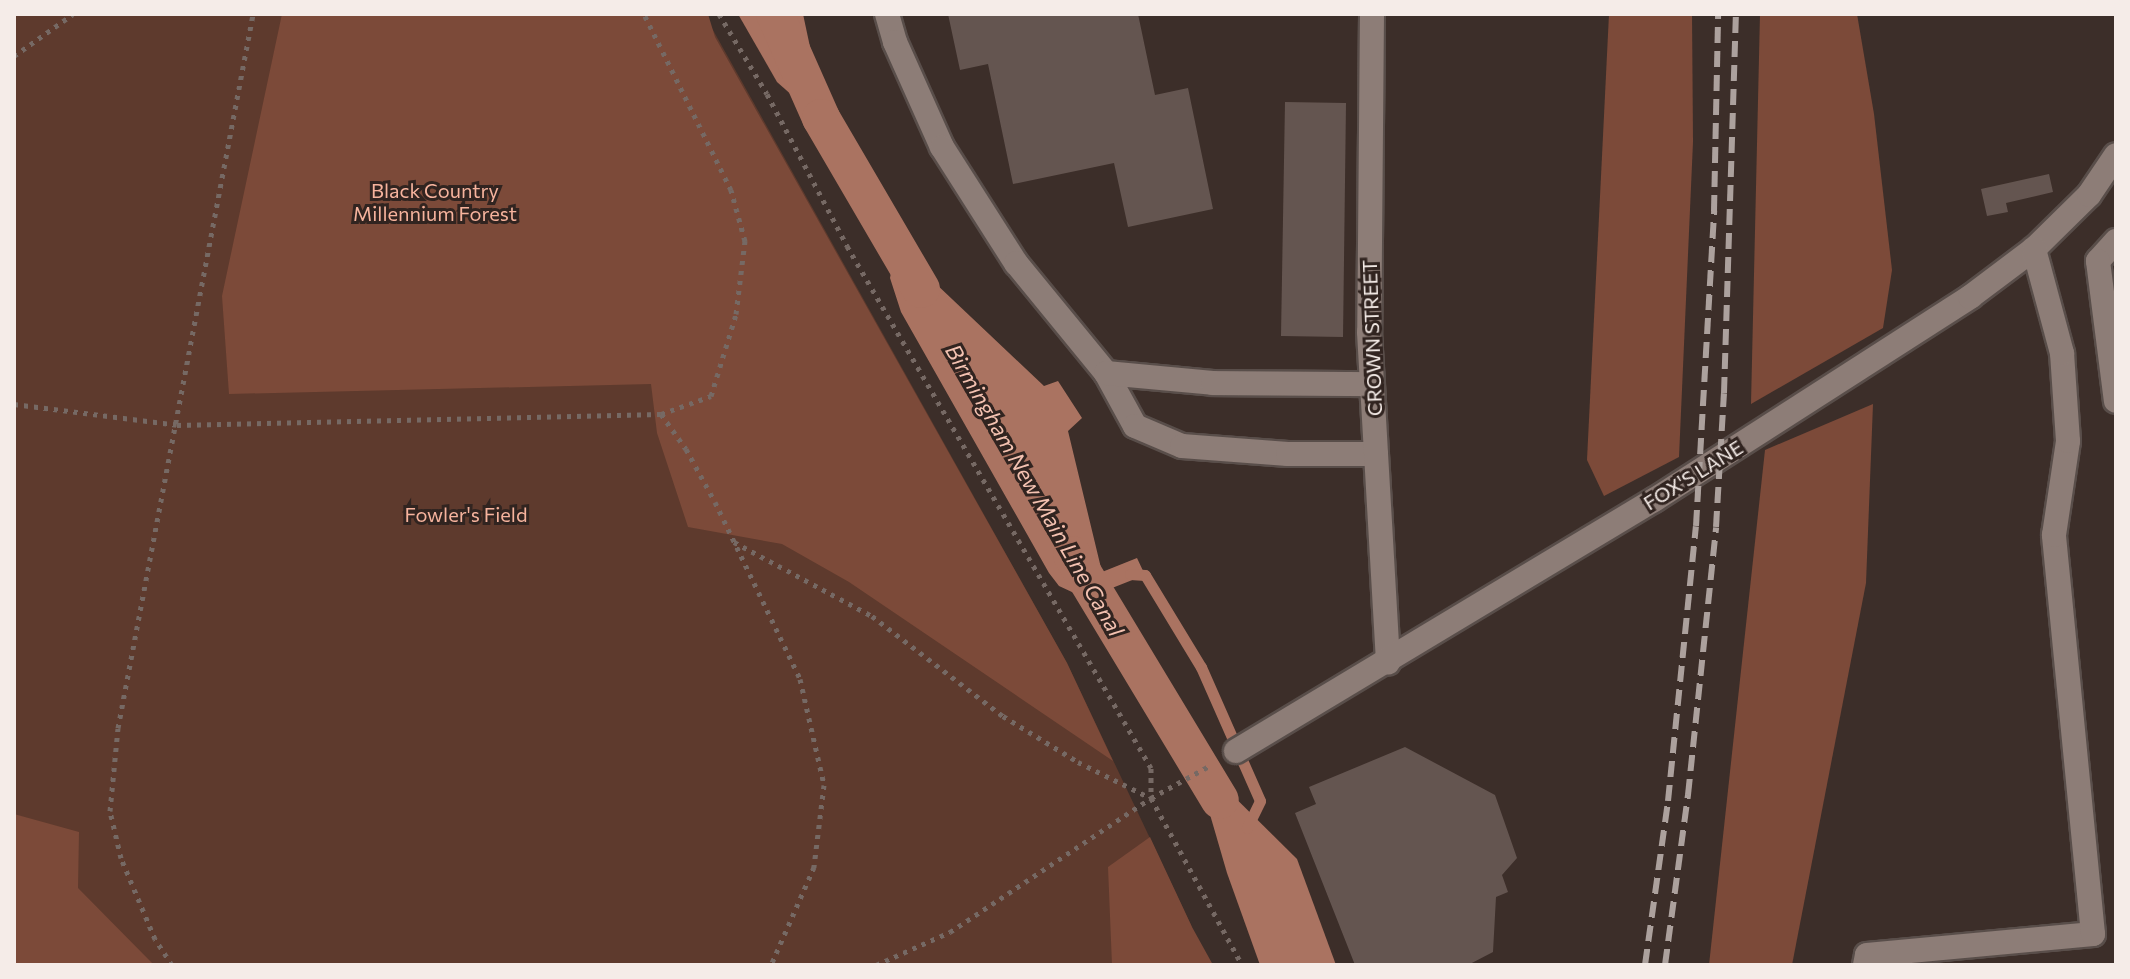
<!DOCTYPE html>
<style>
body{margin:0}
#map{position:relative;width:2130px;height:979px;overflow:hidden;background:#3c2e29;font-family:Commissioner,sans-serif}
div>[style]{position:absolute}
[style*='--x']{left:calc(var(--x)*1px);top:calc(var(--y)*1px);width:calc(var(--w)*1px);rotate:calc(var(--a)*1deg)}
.green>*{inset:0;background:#5e3a2d}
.forest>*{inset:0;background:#7c4a39}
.water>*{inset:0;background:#aa7361}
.stream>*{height:11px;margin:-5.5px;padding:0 5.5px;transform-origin:5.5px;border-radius:5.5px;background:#aa7361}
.canal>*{height:38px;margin:-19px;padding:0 19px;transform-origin:19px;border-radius:19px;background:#aa7361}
.building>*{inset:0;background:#645550}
.path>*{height:5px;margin-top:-2.5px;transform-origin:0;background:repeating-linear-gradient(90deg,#766964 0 4px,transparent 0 10px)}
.roads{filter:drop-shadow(2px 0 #594e4a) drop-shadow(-2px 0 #594e4a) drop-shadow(0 2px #594e4a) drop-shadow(0 -2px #594e4a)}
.minor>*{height:24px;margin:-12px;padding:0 12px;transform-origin:12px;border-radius:12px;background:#8d7d77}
.rail>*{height:6px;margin-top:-3px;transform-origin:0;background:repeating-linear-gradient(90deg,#aca19d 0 16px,transparent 0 24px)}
span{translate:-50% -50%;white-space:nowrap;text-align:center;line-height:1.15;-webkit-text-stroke:6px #312420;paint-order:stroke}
.park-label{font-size:20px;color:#f6b39d}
.street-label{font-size:20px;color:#f5ece8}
.water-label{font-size:22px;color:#f4c2b1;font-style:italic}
.frame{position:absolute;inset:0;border:16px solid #f5ece8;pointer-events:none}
</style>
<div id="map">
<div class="green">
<i style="clip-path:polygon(14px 14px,704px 14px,1067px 663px,1192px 927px,1173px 965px,14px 965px)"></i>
</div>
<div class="forest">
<i style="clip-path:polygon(282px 14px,708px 14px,715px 37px,1067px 663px,1113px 761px,849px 582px,782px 544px,688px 527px,657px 433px,651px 384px,229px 394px,222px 296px)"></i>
<i style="clip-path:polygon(1609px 14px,1692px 14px,1693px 142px,1679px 457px,1604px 496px,1587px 460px)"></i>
<i style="clip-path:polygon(1760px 14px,1857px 14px,1874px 114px,1892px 270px,1883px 328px,1751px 404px)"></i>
<i style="clip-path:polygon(1873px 404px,1866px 583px,1792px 965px,1709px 965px,1765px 450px)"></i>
<i style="clip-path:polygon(14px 814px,79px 832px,78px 888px,154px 965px,14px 965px)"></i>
<i style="clip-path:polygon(1150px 837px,1192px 927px,1213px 965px,1112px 965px,1108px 867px)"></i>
</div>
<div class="water">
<i style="clip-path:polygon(738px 14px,803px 14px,813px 61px,816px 108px,803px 105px,777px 82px)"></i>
<i style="clip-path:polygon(896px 246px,1044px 386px,1058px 381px,1082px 418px,1068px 431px,1102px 572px,1137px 558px,1145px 575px,1102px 592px,1097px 599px,1087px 599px,1059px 586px,1049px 573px,901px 312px,890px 278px)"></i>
<i style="clip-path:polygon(1193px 756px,1297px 859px,1336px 965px,1260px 965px,1227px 873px)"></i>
</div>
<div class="stream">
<i style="--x:1130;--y:574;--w:15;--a:4"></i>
<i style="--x:1145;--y:575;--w:108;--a:58.7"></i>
<i style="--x:1201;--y:667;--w:146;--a:66.2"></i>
<i style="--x:1260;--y:801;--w:30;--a:116"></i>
</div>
<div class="canal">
<i style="--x:775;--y:14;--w:114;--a:66.1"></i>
<i style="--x:821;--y:118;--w:198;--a:59.7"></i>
<i style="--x:1072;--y:555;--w:286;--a:58.9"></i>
</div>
<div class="building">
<i style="clip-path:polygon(948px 14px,1138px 14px,1155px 95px,1188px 88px,1213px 209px,1128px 227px,1114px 163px,1013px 184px,988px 64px,960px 70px)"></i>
<i style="clip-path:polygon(1285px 102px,1346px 103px,1343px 337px,1281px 336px)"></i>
<i style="clip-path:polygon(2049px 174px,2053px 192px,2006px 203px,2008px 212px,1987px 216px,1981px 189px)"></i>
<i style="clip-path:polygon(1405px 747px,1495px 795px,1517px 858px,1502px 875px,1508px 892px,1496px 897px,1493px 952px,1468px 965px,1355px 965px,1295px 813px,1316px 804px,1309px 787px)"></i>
</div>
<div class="path">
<i style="--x:719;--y:14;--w:93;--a:59"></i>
<i style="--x:767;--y:94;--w:172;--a:62.2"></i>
<i style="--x:847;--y:246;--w:604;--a:59.78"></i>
<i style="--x:1151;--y:768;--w:30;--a:90"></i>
<i style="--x:1151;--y:798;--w:190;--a:61.4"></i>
<i style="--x:14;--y:56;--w:72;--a:-35.4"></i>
<i style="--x:14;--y:404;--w:164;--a:7.3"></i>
<i style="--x:177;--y:425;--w:484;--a:-1.3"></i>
<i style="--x:661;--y:414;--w:53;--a:-19.8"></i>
<i style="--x:711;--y:396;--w:86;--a:-73"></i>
<i style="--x:736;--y:314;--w:74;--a:-83"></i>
<i style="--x:745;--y:241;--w:53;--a:-105.4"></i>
<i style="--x:731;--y:190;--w:196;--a:-116.3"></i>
<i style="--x:661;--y:414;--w:43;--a:54.5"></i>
<i style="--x:686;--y:449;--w:60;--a:61.3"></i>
<i style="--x:715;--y:502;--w:196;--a:64.3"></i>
<i style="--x:800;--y:679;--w:109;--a:77.2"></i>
<i style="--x:824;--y:785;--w:83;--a:97"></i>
<i style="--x:814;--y:867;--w:107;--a:113.7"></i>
<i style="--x:734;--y:542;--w:157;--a:28.2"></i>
<i style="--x:872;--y:616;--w:165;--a:37.4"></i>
<i style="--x:1003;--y:716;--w:88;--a:31.5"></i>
<i style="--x:1078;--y:762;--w:81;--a:26.3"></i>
<i style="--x:172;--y:965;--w:31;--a:-123"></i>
<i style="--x:155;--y:939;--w:88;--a:-112.8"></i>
<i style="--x:121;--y:858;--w:48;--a:-103.2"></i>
<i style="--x:110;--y:811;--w:83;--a:-84.5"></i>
<i style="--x:118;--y:728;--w:727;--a:-79.29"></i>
<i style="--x:876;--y:965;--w:81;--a:-24"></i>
<i style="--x:950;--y:932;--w:242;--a:-33.7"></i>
<i style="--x:1151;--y:798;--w:68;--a:-28.8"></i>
</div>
<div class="roads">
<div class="minor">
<i style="--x:887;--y:14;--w:29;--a:74"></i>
<i style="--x:895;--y:42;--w:115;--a:65.9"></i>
<i style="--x:942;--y:147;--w:138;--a:57.5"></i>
<i style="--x:1016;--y:263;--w:142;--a:50.7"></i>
<i style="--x:1106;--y:373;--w:60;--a:61.3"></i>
<i style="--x:1135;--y:426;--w:51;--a:23.1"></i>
<i style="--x:1182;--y:446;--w:106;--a:4.3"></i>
<i style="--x:1288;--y:454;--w:88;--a:0"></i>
<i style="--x:1372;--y:14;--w:318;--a:90.5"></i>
<i style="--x:1369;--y:332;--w:331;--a:86.7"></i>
<i style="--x:2116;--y:241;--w:27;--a:132"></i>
<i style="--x:2098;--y:261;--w:141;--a:82.7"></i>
<i style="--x:1106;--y:373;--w:107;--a:5.3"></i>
<i style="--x:1213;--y:383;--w:159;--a:0.4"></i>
<i style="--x:1236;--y:751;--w:488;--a:-31"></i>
<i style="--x:1654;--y:500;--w:376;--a:-32.7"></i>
<i style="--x:1970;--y:297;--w:80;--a:-36.9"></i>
<i style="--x:2034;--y:249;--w:77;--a:-44.5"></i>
<i style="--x:2089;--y:195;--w:48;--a:-56"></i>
<i style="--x:1865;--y:965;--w:10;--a:-79"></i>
<i style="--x:1867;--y:955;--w:227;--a:-5.3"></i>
<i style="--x:2093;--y:934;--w:401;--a:-95.6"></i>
<i style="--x:2054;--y:535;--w:95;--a:-81.5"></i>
<i style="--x:2068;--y:441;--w:88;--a:-93.9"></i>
<i style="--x:2062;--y:353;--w:108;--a:-105.1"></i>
</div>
</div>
<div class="rail">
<i style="--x:1645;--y:965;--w:166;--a:-82"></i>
<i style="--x:1668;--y:801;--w:276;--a:-84.2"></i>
<i style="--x:1696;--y:526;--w:316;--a:-86.7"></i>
<i style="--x:1714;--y:211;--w:197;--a:-88.8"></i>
<i style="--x:1665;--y:965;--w:172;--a:-82.3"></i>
<i style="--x:1688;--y:795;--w:269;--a:-84"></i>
<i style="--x:1716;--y:527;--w:134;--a:-86.6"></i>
<i style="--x:1724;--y:393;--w:379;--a:-88.2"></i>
</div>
<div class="park-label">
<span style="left:435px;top:202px">Black Country<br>Millennium Forest</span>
<span style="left:466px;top:514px">Fowler's Field</span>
</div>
<div class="street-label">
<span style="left:1372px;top:338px;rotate:-92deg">CROWN STREET</span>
<span style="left:1693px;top:475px;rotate:-32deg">FOX'S LANE</span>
</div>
<div class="water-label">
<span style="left:1035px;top:490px;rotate:60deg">Birmingham New Main Line Canal</span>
</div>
<div class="frame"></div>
</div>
